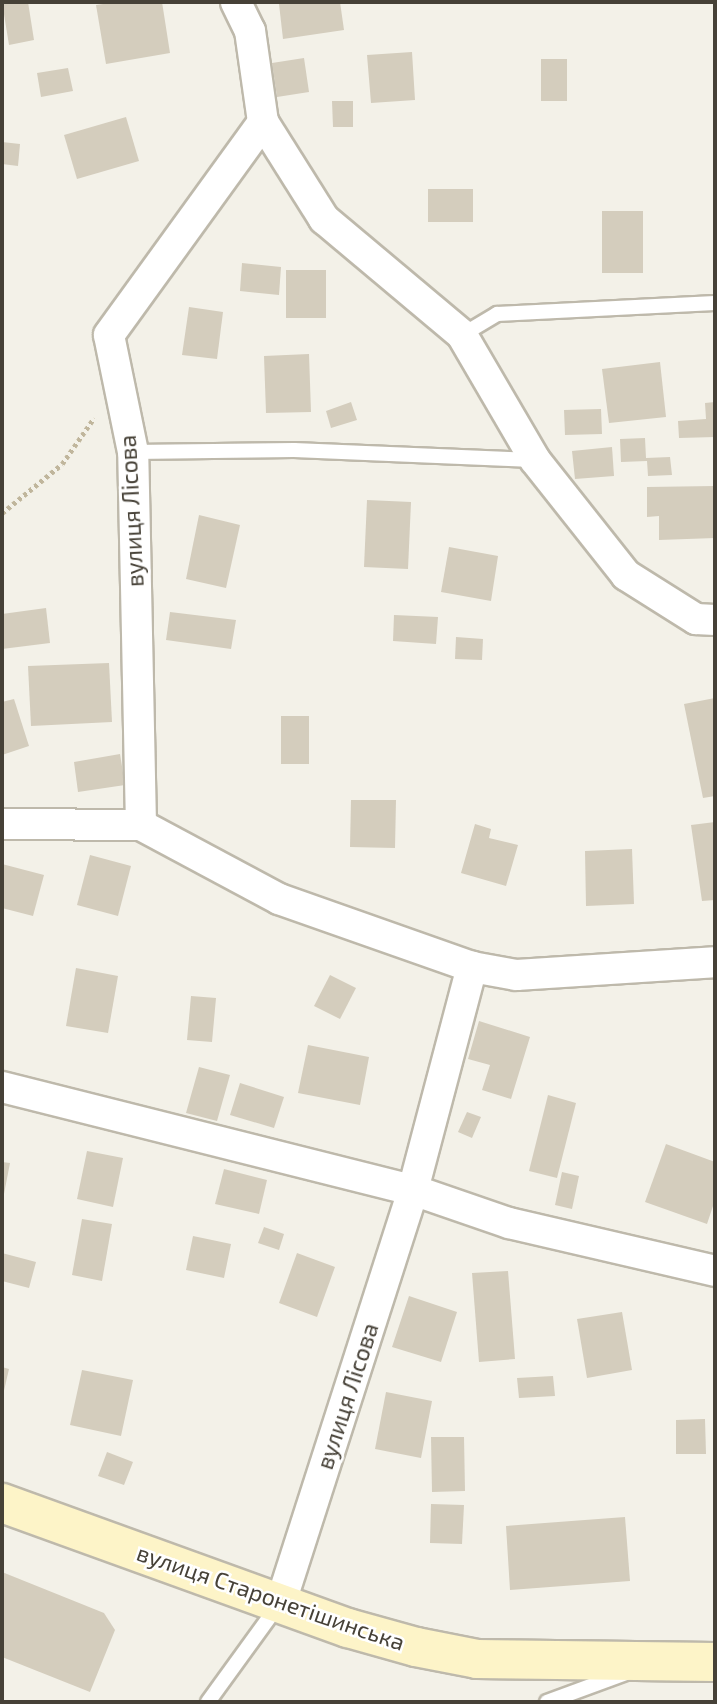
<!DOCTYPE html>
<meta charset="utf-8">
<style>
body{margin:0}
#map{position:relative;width:717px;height:1704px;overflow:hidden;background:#f3f1e8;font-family:"Exo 2",sans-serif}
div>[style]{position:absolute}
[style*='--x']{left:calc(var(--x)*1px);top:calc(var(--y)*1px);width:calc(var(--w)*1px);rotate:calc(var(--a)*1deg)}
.building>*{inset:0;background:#d4cdbd}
.path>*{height:4.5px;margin-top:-2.25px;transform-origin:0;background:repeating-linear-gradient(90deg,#c0b69c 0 3.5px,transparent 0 7px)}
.roads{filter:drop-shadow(2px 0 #beb9ab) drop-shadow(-2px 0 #beb9ab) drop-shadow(0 2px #beb9ab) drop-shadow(0 -2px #beb9ab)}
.service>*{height:14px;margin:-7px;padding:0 7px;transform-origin:7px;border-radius:7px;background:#fff}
.minor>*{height:30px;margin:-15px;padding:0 15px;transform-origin:15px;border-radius:15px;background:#fff}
.secondary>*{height:38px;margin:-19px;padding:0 19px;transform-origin:19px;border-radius:19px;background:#fdf4c8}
span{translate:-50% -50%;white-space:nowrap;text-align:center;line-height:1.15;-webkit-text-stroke:5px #fff;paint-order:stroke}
.street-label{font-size:23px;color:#464137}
.frame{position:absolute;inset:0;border:4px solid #464137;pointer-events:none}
</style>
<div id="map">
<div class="building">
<i style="clip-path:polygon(2px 2px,28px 2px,34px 40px,9px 45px)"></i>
<i style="clip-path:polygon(117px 2px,162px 2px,170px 53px,106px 64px,96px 5px)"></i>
<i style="clip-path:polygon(340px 2px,344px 30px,283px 39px,279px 4px)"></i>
<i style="clip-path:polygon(412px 52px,415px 100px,371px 103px,367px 55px)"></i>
<i style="clip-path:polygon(304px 58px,309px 92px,277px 97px,272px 63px)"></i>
<i style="clip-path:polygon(541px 59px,567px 59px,567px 101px,541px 101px)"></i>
<i style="clip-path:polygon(68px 68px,73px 91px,41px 97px,37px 73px)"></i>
<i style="clip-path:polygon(332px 101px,353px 101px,353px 127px,333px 127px)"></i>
<i style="clip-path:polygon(126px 117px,139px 161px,77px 179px,64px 135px)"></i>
<i style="clip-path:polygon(2px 142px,20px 144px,18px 166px,2px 164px)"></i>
<i style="clip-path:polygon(428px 189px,473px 189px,473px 222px,428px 222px)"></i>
<i style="clip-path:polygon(602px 211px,643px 211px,643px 273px,602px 273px)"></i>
<i style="clip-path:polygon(242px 263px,281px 267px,279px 295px,240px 291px)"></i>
<i style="clip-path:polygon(286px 270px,326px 270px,326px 318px,286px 318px)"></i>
<i style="clip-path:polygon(189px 307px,223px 312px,217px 359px,182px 355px)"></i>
<i style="clip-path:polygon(309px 354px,311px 412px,266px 413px,264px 356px)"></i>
<i style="clip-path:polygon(660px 362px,666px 417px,609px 423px,602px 369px)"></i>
<i style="clip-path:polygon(351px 402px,357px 420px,331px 428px,326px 411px)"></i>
<i style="clip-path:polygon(715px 402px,715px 437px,679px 438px,678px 421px,706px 419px,705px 403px)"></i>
<i style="clip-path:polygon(601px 409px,602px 434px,565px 435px,564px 410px)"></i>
<i style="clip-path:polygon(645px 438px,646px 458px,670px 457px,672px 475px,648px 476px,647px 461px,621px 462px,620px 439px)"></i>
<i style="clip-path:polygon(612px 447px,614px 476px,575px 479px,572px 451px)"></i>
<i style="clip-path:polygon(714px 486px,715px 538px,659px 540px,659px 516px,647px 517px,647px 487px)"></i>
<i style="clip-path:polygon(367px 500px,411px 502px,408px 569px,364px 567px)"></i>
<i style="clip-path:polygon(199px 515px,240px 525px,226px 588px,186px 579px)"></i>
<i style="clip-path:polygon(449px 547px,498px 556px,491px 601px,441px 592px)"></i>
<i style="clip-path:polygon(46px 608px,50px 643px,2px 649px,2px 614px)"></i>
<i style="clip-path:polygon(170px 612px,236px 620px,231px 649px,166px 640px)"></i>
<i style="clip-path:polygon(394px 615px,438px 617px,436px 644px,393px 641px)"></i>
<i style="clip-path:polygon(456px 637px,483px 639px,482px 660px,455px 659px)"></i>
<i style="clip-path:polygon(109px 663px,112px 722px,31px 726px,28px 666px)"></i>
<i style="clip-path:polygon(715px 698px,715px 796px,703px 798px,684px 704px)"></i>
<i style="clip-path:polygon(14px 699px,29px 746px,2px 755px,2px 702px)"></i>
<i style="clip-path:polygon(281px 716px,309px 716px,309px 764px,281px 764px)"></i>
<i style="clip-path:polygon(120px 754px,125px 785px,78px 792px,74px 762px)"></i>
<i style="clip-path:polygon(351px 800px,396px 800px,395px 848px,350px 847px)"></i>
<i style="clip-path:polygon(715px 822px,715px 900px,702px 901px,691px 825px)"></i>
<i style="clip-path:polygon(475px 824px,491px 829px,489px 838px,518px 845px,506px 886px,461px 873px)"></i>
<i style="clip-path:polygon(632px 849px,634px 904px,586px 906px,585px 851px)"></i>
<i style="clip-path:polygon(90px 855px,131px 866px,118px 916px,77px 905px)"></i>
<i style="clip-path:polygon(2px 864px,44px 875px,33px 916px,2px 908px)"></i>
<i style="clip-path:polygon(76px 968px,118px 976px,108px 1033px,66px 1026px)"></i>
<i style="clip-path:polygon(330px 975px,356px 988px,340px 1019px,314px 1006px)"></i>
<i style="clip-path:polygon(191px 996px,216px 998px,212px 1042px,187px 1040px)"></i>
<i style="clip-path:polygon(479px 1021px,530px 1037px,511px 1099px,482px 1090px,490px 1065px,468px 1059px)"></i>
<i style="clip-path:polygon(308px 1045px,369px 1057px,360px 1105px,298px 1093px)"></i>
<i style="clip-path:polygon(199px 1067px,230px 1075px,217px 1121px,186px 1113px)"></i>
<i style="clip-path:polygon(240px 1083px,284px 1097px,274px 1128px,230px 1115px)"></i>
<i style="clip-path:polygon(548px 1095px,576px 1103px,557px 1178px,529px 1171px)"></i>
<i style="clip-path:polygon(467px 1112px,481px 1117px,472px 1138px,458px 1132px)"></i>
<i style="clip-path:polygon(666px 1144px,715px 1162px,715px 1200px,707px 1224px,645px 1202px)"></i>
<i style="clip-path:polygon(87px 1151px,123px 1158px,113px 1207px,77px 1199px)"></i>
<i style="clip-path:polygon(2px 1162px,10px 1163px,3px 1199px,2px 1199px)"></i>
<i style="clip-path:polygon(224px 1169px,267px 1180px,259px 1214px,215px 1204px)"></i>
<i style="clip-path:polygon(562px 1172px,579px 1176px,572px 1209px,555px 1205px)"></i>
<i style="clip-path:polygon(82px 1219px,112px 1224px,102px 1281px,72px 1275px)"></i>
<i style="clip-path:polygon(264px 1227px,284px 1234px,279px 1250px,258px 1243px)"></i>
<i style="clip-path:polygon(193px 1236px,231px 1244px,224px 1278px,186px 1270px)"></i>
<i style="clip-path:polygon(2px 1253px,36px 1262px,29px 1288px,2px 1281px)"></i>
<i style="clip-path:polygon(297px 1253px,335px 1267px,317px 1317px,279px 1303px)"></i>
<i style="clip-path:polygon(508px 1271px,515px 1359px,479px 1362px,472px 1273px)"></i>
<i style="clip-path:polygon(409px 1296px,457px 1312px,441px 1362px,392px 1347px)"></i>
<i style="clip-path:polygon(622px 1312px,632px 1370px,587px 1378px,577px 1319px)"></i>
<i style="clip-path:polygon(2px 1367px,9px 1369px,3px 1395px,2px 1395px)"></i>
<i style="clip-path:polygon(82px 1370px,133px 1380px,121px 1436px,70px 1425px)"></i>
<i style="clip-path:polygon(553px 1376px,555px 1396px,519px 1398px,517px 1378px)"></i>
<i style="clip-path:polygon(386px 1392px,432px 1401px,421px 1458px,375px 1449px)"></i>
<i style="clip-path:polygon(705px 1419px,706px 1454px,676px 1454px,676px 1420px)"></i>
<i style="clip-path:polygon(431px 1437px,464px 1437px,465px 1491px,432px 1492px)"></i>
<i style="clip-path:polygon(107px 1452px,133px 1462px,124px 1485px,98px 1476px)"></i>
<i style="clip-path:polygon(431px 1504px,464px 1505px,462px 1544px,430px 1543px)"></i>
<i style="clip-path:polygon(625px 1517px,630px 1581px,510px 1590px,506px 1526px)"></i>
<i style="clip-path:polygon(2px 1572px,104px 1613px,115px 1630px,90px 1692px,2px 1657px)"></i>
</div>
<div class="path">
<i style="--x:2;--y:513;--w:77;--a:-39.2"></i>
<i style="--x:62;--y:464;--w:56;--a:-55.2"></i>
</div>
<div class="roads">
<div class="service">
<i style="--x:462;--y:335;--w:41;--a:-31"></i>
<i style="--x:497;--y:314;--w:218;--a:-2.9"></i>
<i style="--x:133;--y:452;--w:161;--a:-0.7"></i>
<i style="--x:294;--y:450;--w:239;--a:2.4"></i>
<i style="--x:208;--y:1702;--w:121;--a:-54.1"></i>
<i style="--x:547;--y:1702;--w:84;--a:-20.2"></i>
</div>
<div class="minor">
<i style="--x:263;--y:122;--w:115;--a:57.8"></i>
<i style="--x:324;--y:219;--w:180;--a:40"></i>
<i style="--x:462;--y:335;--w:145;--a:59.7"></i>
<i style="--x:535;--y:460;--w:147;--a:51.6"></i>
<i style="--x:626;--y:575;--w:83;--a:32.2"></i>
<i style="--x:696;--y:619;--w:19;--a:3"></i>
<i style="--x:2;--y:824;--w:139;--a:0.4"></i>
<i style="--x:141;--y:825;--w:157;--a:28.2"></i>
<i style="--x:279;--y:899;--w:205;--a:19.4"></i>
<i style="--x:472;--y:967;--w:45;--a:10.3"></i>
<i style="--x:516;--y:975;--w:199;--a:-3.7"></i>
<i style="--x:141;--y:825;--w:373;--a:-91.2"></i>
<i style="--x:133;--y:452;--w:119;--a:-101.6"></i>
<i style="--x:109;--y:335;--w:263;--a:-54.1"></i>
<i style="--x:263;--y:122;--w:92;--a:-98.1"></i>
<i style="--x:250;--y:31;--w:32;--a:-116"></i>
<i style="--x:2;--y:1087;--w:424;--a:14.1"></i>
<i style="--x:413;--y:1190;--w:102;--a:19"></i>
<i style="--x:509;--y:1223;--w:212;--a:13.1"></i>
<i style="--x:281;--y:1602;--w:433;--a:-72.2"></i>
<i style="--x:413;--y:1190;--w:231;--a:-75.2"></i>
</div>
<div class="secondary">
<i style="--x:2;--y:1503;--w:368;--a:19.9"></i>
<i style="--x:348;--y:1628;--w:71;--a:15.6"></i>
<i style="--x:416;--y:1647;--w:62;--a:11.1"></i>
<i style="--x:477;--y:1659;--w:238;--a:0.7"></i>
</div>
</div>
<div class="street-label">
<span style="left:131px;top:511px;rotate:-93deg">вулиця Лісова</span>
<span style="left:347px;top:1396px;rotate:-72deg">вулиця Лісова</span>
<span style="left:271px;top:1597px;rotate:19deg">вулиця Старонетішинська</span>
</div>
<div class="frame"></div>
</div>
